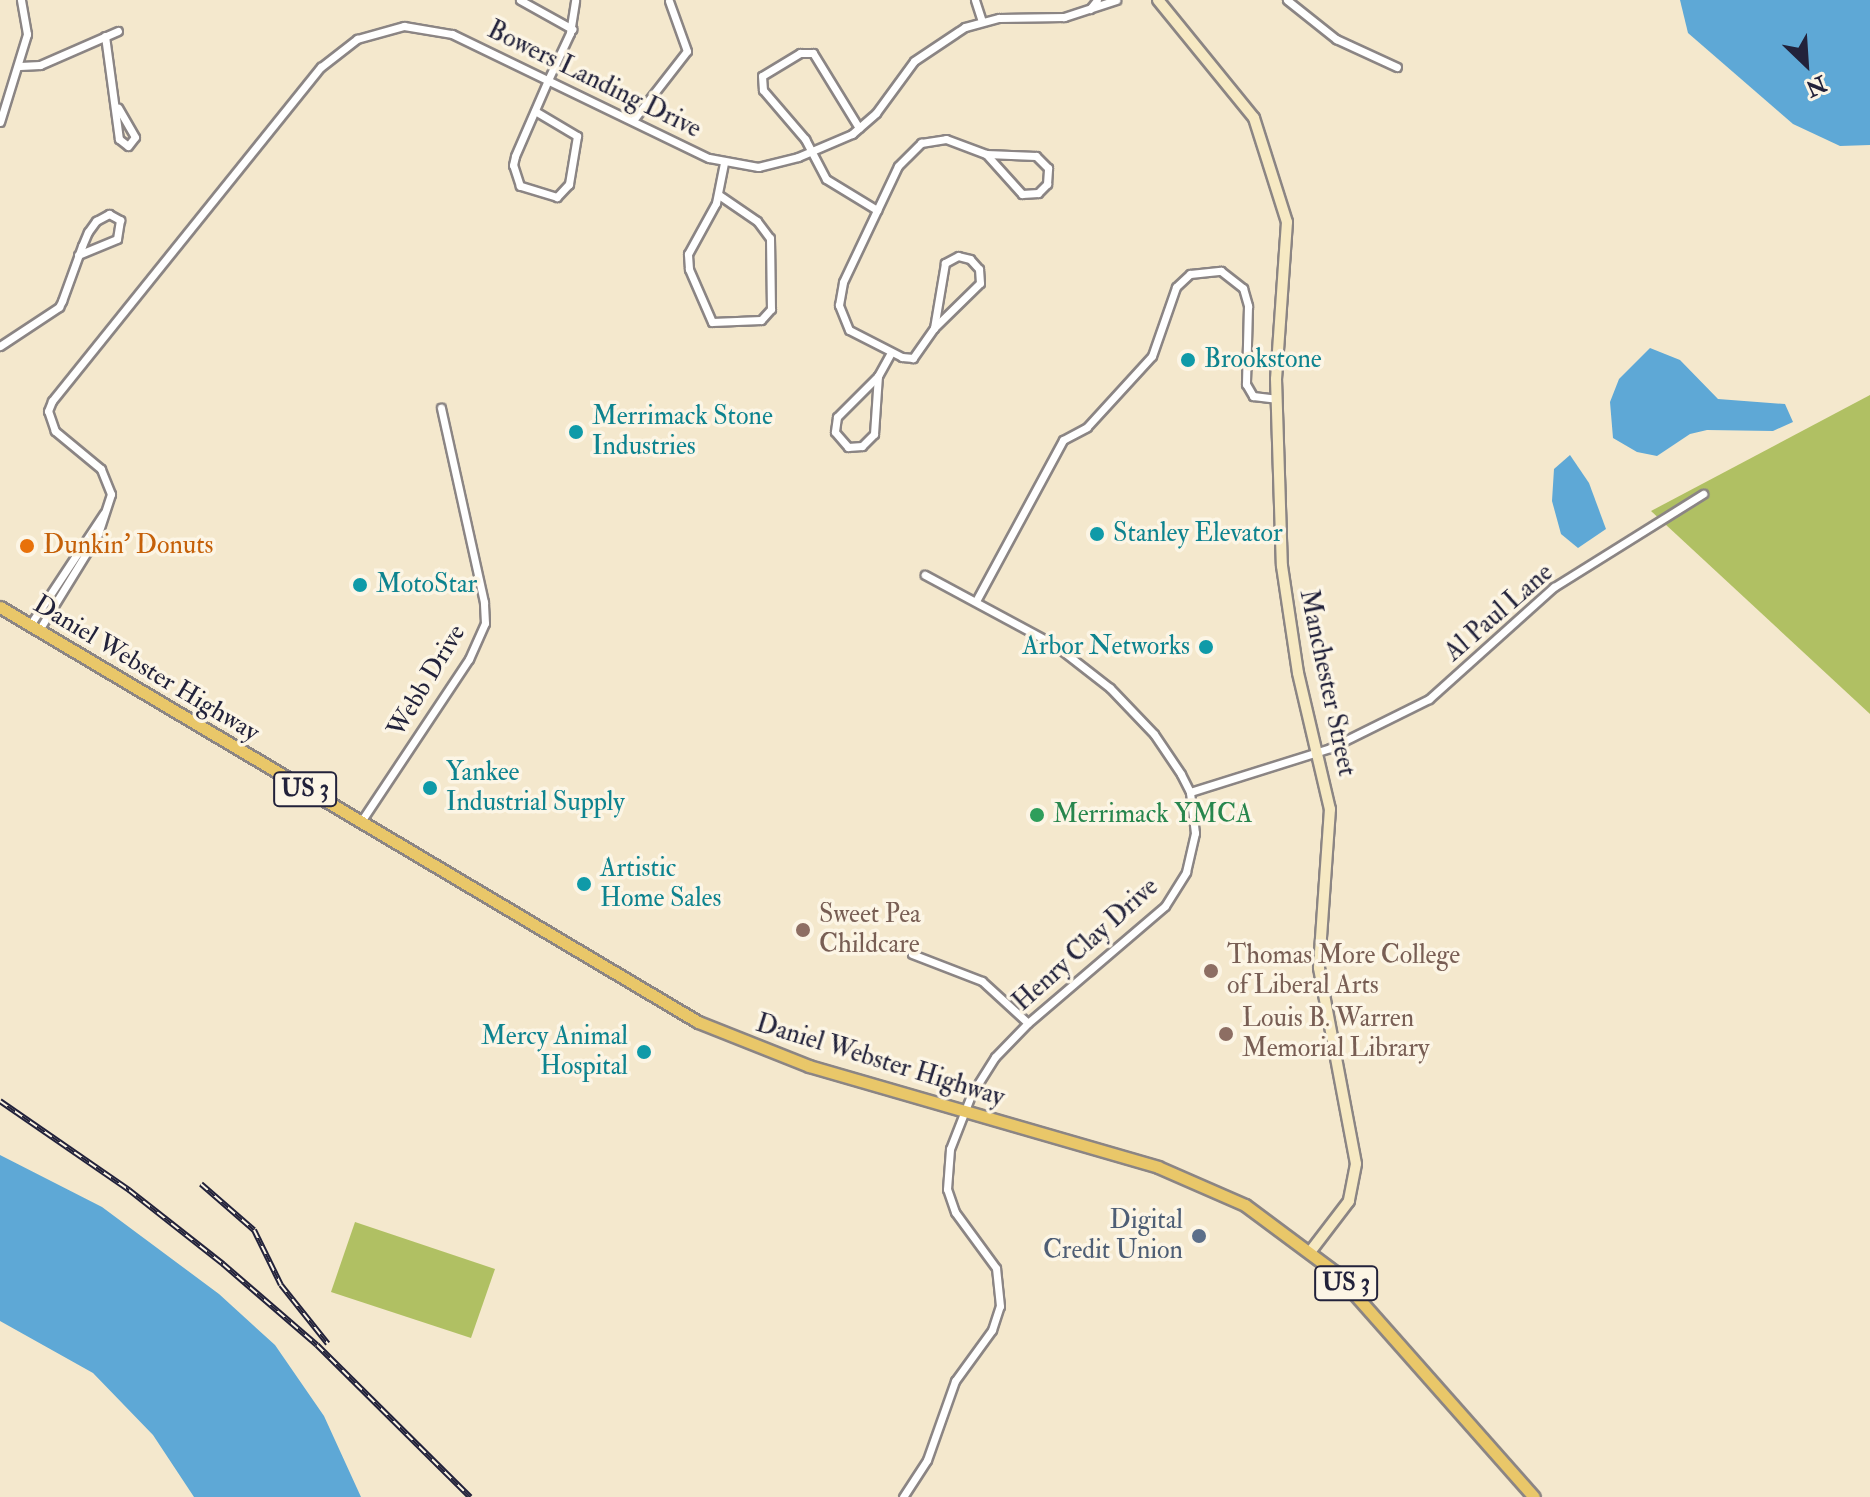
<!DOCTYPE html>
<style>
body{margin:0}
#map{position:relative;width:1870px;height:1497px;overflow:hidden;background:#f4e8cd;font-family:"IM FELL Double Pica",serif}
div>[style]{position:absolute}
[style*='--x']{left:calc(var(--x)*1px);top:calc(var(--y)*1px);width:calc(var(--w)*1px);rotate:calc(var(--a)*1deg)}
.green>*{inset:0;background:#b0c063}
.water>*{inset:0;background:#5ea8d6}
.roads{filter:drop-shadow(2px 0 #8b8584) drop-shadow(-2px 0 #8b8584) drop-shadow(0 2px #8b8584) drop-shadow(0 -2px #8b8584)}
.street>*{height:7px;margin:-3.5px;padding:0 3.5px;transform-origin:3.5px;border-radius:3.5px;background:#fff}
.secondary>*{height:10px;margin:-5px;padding:0 5px;transform-origin:5px;border-radius:5px;background:#f6e9c3}
.primary>*{height:11px;margin:-5.5px;padding:0 5.5px;transform-origin:5.5px;border-radius:5.5px;background:#e9c769}
.rail>*{height:6px;margin-top:-3px;transform-origin:0;background:repeating-linear-gradient(90deg,#fcf5e5 0 9px,#22223b 0 18px);box-sizing:border-box;border-block:2px solid #22223b}
.dots>*{width:22px;height:22px;translate:-50% -50%;box-sizing:border-box;border:4px solid #fcf5e5;border-radius:50%}
span{translate:-50% -50%;white-space:nowrap;text-align:center;line-height:1.15;-webkit-text-stroke:7px #fcf5e5;paint-order:stroke}
.shield-label span{padding:2px 6px;background:#fcf5e5;border:2px solid;border-radius:6px;-webkit-text-stroke-width:0}
.shield-label{font-size:24px;color:#22223b;font-weight:700}
.street-label{font-size:26px;color:#22223b}
.culture-label{font-size:26px;color:#0d838f}
.left{translate:0 -50%;text-align:left}
.right{translate:-100% -50%;text-align:right}
.food-label{font-size:26px;color:#c56008}
.leisure-label{font-size:26px;color:#27864d}
.education-label{font-size:26px;color:#785e54}
.service-label{font-size:26px;color:#4e5e75}
.north{position:absolute;left:1766px;top:24px;width:80px;height:80px;-webkit-text-stroke:6px #fcf5e5;paint-order:stroke;rotate:155deg;font-size:22px;font-weight:700;line-height:32px;text-align:center;color:#22223b}
.north::after{content:'';display:block;margin:auto;width:28px;height:36px;background:#22223b;clip-path:polygon(50% 0,100% 100%,50% 72%,0 100%)}
</style>
<div id="map">
<div class="green">
<i style="clip-path:polygon(1870px 395px,1870px 714px,1651px 511px)"></i>
<i style="clip-path:polygon(355px 1222px,495px 1269px,471px 1338px,331px 1292px)"></i>
</div>
<div class="water">
<i style="clip-path:polygon(1680px 0,1870px 0,1870px 145px,1840px 146px,1793px 124px,1688px 33px)"></i>
<i style="clip-path:polygon(1650px 348px,1680px 360px,1718px 399px,1785px 404px,1793px 422px,1773px 431px,1707px 430px,1690px 434px,1657px 456px,1637px 452px,1613px 438px,1610px 402px,1619px 379px)"></i>
<i style="clip-path:polygon(1570px 455px,1589px 483px,1606px 529px,1578px 548px,1561px 534px,1552px 501px,1554px 469px)"></i>
<i style="clip-path:polygon(0 1155px,102px 1207px,219px 1294px,275px 1345px,324px 1416px,361px 1497px,194px 1497px,153px 1435px,93px 1373px,0 1321px)"></i>
</div>
<div class="roads">
<div class="street">
<i style="--x:520;--y:0;--w:60;--a:29.1"></i>
<i style="--x:975;--y:0;--w:23;--a:72"></i>
<i style="--x:1287;--y:0;--w:63;--a:38.5"></i>
<i style="--x:1336;--y:39;--w:67;--a:24.7"></i>
<i style="--x:1090;--y:9;--w:11;--a:-52"></i>
<i style="--x:105;--y:36;--w:104;--a:82.3"></i>
<i style="--x:119;--y:139;--w:11;--a:38"></i>
<i style="--x:128;--y:146;--w:11;--a:-52"></i>
<i style="--x:135;--y:137;--w:34;--a:-120"></i>
<i style="--x:20;--y:66;--w:20;--a:-3"></i>
<i style="--x:40;--y:65;--w:85;--a:-23.6"></i>
<i style="--x:535;--y:111;--w:49;--a:30.8"></i>
<i style="--x:577;--y:136;--w:49;--a:99.5"></i>
<i style="--x:569;--y:184;--w:18;--a:133"></i>
<i style="--x:557;--y:197;--w:39;--a:-163"></i>
<i style="--x:520;--y:186;--w:22;--a:-108"></i>
<i style="--x:513;--y:165;--w:9;--a:-77"></i>
<i style="--x:515;--y:156;--w:83;--a:-66.5"></i>
<i style="--x:548;--y:80;--w:52;--a:-64.9"></i>
<i style="--x:570;--y:33;--w:33;--a:-81"></i>
<i style="--x:634;--y:119;--w:86;--a:-52.1"></i>
<i style="--x:687;--y:51;--w:53;--a:-109.8"></i>
<i style="--x:0;--y:122;--w:92;--a:-72.9"></i>
<i style="--x:27;--y:34;--w:35;--a:-100"></i>
<i style="--x:859;--y:128;--w:88;--a:-121.5"></i>
<i style="--x:813;--y:53;--w:13;--a:180"></i>
<i style="--x:800;--y:53;--w:44;--a:148.8"></i>
<i style="--x:762;--y:76;--w:14;--a:86"></i>
<i style="--x:763;--y:90;--w:65;--a:49.4"></i>
<i style="--x:805;--y:139;--w:45;--a:62.3"></i>
<i style="--x:826;--y:179;--w:60;--a:31.3"></i>
<i style="--x:719;--y:195;--w:46;--a:34.4"></i>
<i style="--x:757;--y:221;--w:21;--a:53"></i>
<i style="--x:770;--y:238;--w:71;--a:89.2"></i>
<i style="--x:771;--y:309;--w:15;--a:132"></i>
<i style="--x:761;--y:320;--w:49;--a:177.7"></i>
<i style="--x:712;--y:322;--w:58;--a:-113.5"></i>
<i style="--x:689;--y:269;--w:15;--a:-94"></i>
<i style="--x:688;--y:254;--w:58;--a:-61.2"></i>
<i style="--x:716;--y:203;--w:41;--a:-78.7"></i>
<i style="--x:934;--y:328;--w:64;--a:-44.4"></i>
<i style="--x:980;--y:283;--w:14;--a:-94"></i>
<i style="--x:979;--y:269;--w:13;--a:-132"></i>
<i style="--x:970;--y:259;--w:12;--a:-166"></i>
<i style="--x:958;--y:256;--w:15;--a:152"></i>
<i style="--x:945;--y:263;--w:66;--a:99.6"></i>
<i style="--x:934;--y:328;--w:37;--a:125"></i>
<i style="--x:913;--y:358;--w:11;--a:-175"></i>
<i style="--x:902;--y:357;--w:59;--a:-153"></i>
<i style="--x:849;--y:330;--w:27;--a:-112"></i>
<i style="--x:839;--y:305;--w:23;--a:-80"></i>
<i style="--x:843;--y:282;--w:128;--a:-64.6"></i>
<i style="--x:898;--y:166;--w:33;--a:-45"></i>
<i style="--x:921;--y:143;--w:25;--a:-9"></i>
<i style="--x:946;--y:139;--w:43;--a:20.6"></i>
<i style="--x:986;--y:154;--w:54;--a:48"></i>
<i style="--x:1022;--y:194;--w:16;--a:-4"></i>
<i style="--x:1038;--y:193;--w:13;--a:-45"></i>
<i style="--x:1047;--y:184;--w:16;--a:-86"></i>
<i style="--x:1048;--y:168;--w:17;--a:-135"></i>
<i style="--x:1036;--y:156;--w:50;--a:-177.7"></i>
<i style="--x:0;--y:346;--w:71;--a:-33.5"></i>
<i style="--x:59;--y:307;--w:7;--a:-63"></i>
<i style="--x:62;--y:301;--w:59;--a:-70"></i>
<i style="--x:82;--y:246;--w:15;--a:-67"></i>
<i style="--x:88;--y:232;--w:14;--a:-54"></i>
<i style="--x:96;--y:221;--w:15;--a:-28"></i>
<i style="--x:109;--y:214;--w:13;--a:29"></i>
<i style="--x:120;--y:220;--w:19;--a:99"></i>
<i style="--x:117;--y:239;--w:42;--a:157.7"></i>
<i style="--x:878;--y:376;--w:58;--a:135"></i>
<i style="--x:837;--y:417;--w:15;--a:98"></i>
<i style="--x:835;--y:432;--w:20;--a:49"></i>
<i style="--x:848;--y:447;--w:14;--a:-4"></i>
<i style="--x:862;--y:446;--w:17;--a:-45"></i>
<i style="--x:874;--y:434;--w:58;--a:-86.1"></i>
<i style="--x:878;--y:376;--w:26;--a:-61"></i>
<i style="--x:976;--y:601;--w:183;--a:-61.6"></i>
<i style="--x:1063;--y:440;--w:27;--a:-28"></i>
<i style="--x:1087;--y:427;--w:96;--a:-47.5"></i>
<i style="--x:1152;--y:356;--w:73;--a:-70.8"></i>
<i style="--x:1176;--y:287;--w:19;--a:-43"></i>
<i style="--x:1190;--y:274;--w:31;--a:-6"></i>
<i style="--x:1221;--y:271;--w:28;--a:38"></i>
<i style="--x:1243;--y:288;--w:19;--a:74"></i>
<i style="--x:1248;--y:306;--w:78;--a:91.5"></i>
<i style="--x:1246;--y:384;--w:14;--a:60"></i>
<i style="--x:1253;--y:396;--w:23;--a:7"></i>
<i style="--x:30;--y:625;--w:134;--a:-56.5"></i>
<i style="--x:39;--y:630;--w:113;--a:-58.4"></i>
<i style="--x:98;--y:534;--w:42;--a:-72"></i>
<i style="--x:111;--y:494;--w:27;--a:-112"></i>
<i style="--x:101;--y:469;--w:60;--a:-140.4"></i>
<i style="--x:55;--y:431;--w:21;--a:-109"></i>
<i style="--x:48;--y:411;--w:11;--a:-68"></i>
<i style="--x:52;--y:401;--w:429;--a:-51.2"></i>
<i style="--x:321;--y:67;--w:46;--a:-37.9"></i>
<i style="--x:357;--y:39;--w:49;--a:-15.5"></i>
<i style="--x:404;--y:26;--w:49;--a:9.5"></i>
<i style="--x:452;--y:34;--w:285;--a:25.8"></i>
<i style="--x:709;--y:158;--w:50;--a:10.4"></i>
<i style="--x:758;--y:167;--w:41;--a:-14"></i>
<i style="--x:798;--y:157;--w:59;--a:-23.1"></i>
<i style="--x:852;--y:134;--w:32;--a:-41"></i>
<i style="--x:876;--y:113;--w:64;--a:-53.8"></i>
<i style="--x:914;--y:61;--w:61;--a:-33.7"></i>
<i style="--x:965;--y:27;--w:35;--a:-15"></i>
<i style="--x:999;--y:18;--w:65;--a:-0.9"></i>
<i style="--x:1064;--y:17;--w:55;--a:-18.1"></i>
<i style="--x:1190;--y:792;--w:147;--a:-17.4"></i>
<i style="--x:1330;--y:748;--w:110;--a:-26.3"></i>
<i style="--x:1429;--y:699;--w:168;--a:-41.9"></i>
<i style="--x:1554;--y:587;--w:176;--a:-32"></i>
<i style="--x:360;--y:823;--w:197;--a:-56.4"></i>
<i style="--x:469;--y:659;--w:39;--a:-66"></i>
<i style="--x:485;--y:623;--w:21;--a:-93"></i>
<i style="--x:484;--y:602;--w:199;--a:-102.5"></i>
<i style="--x:912;--y:954;--w:75;--a:21.1"></i>
<i style="--x:982;--y:981;--w:62;--a:42.4"></i>
<i style="--x:903;--y:1497;--w:44;--a:-57"></i>
<i style="--x:927;--y:1460;--w:84;--a:-70.5"></i>
<i style="--x:955;--y:1381;--w:63;--a:-54"></i>
<i style="--x:992;--y:1330;--w:25;--a:-72"></i>
<i style="--x:1000;--y:1306;--w:38;--a:-96"></i>
<i style="--x:996;--y:1268;--w:69;--a:-126.2"></i>
<i style="--x:955;--y:1212;--w:24;--a:-109"></i>
<i style="--x:947;--y:1189;--w:40;--a:-85.7"></i>
<i style="--x:950;--y:1149;--w:58;--a:-68.7"></i>
<i style="--x:971;--y:1095;--w:45;--a:-57.7"></i>
<i style="--x:995;--y:1057;--w:47;--a:-45.9"></i>
<i style="--x:1028;--y:1023;--w:180;--a:-40.5"></i>
<i style="--x:1165;--y:906;--w:40;--a:-58"></i>
<i style="--x:1186;--y:872;--w:40;--a:-77"></i>
<i style="--x:1195;--y:833;--w:41;--a:-97"></i>
<i style="--x:1190;--y:792;--w:20;--a:-117"></i>
<i style="--x:1181;--y:774;--w:48;--a:-124"></i>
<i style="--x:1154;--y:734;--w:64;--a:-133.7"></i>
<i style="--x:1110;--y:688;--w:70;--a:-142"></i>
<i style="--x:1055;--y:645;--w:148;--a:-151.7"></i>
</div>
<div class="secondary">
<i style="--x:1158;--y:0;--w:152;--a:50.9"></i>
<i style="--x:1254;--y:118;--w:109;--a:72.4"></i>
<i style="--x:1287;--y:222;--w:157;--a:94"></i>
<i style="--x:1276;--y:379;--w:187;--a:88.2"></i>
<i style="--x:1282;--y:566;--w:108;--a:81.5"></i>
<i style="--x:1298;--y:673;--w:140;--a:76.8"></i>
<i style="--x:1330;--y:809;--w:159;--a:94"></i>
<i style="--x:1319;--y:968;--w:199;--a:79.3"></i>
<i style="--x:1356;--y:1164;--w:38;--a:101"></i>
<i style="--x:1349;--y:1201;--w:64;--a:127.4"></i>
</div>
<div class="primary">
<i style="--x:0;--y:607;--w:812;--a:30.73"></i>
<i style="--x:698;--y:1022;--w:119;--a:21.6"></i>
<i style="--x:809;--y:1066;--w:363;--a:16.1"></i>
<i style="--x:1158;--y:1167;--w:95;--a:23.6"></i>
<i style="--x:1245;--y:1205;--w:112;--a:36.7"></i>
<i style="--x:1335;--y:1272;--w:300;--a:48.5"></i>
</div>
</div>
<div class="rail">
<i style="--x:0;--y:1101;--w:157;--a:34.6"></i>
<i style="--x:129;--y:1190;--w:120;--a:38.2"></i>
<i style="--x:223;--y:1264;--w:124;--a:40.8"></i>
<i style="--x:317;--y:1345;--w:216;--a:44.8"></i>
<i style="--x:201;--y:1184;--w:70;--a:41"></i>
<i style="--x:254;--y:1230;--w:61;--a:63.9"></i>
<i style="--x:281;--y:1285;--w:75;--a:51.5"></i>
</div>
<div class="dots">
<i style="left:1188px;top:360px;background:#0f9aa8"></i>
<i style="left:576px;top:432px;background:#0f9aa8"></i>
<i style="left:1097px;top:534px;background:#0f9aa8"></i>
<i style="left:27px;top:546px;background:#e8710a"></i>
<i style="left:360px;top:585px;background:#0f9aa8"></i>
<i style="left:1206px;top:647px;background:#0f9aa8"></i>
<i style="left:430px;top:788px;background:#0f9aa8"></i>
<i style="left:1037px;top:815px;background:#2e9e5b"></i>
<i style="left:584px;top:884px;background:#0f9aa8"></i>
<i style="left:803px;top:930px;background:#8d6e63"></i>
<i style="left:1211px;top:971px;background:#8d6e63"></i>
<i style="left:1226px;top:1034px;background:#8d6e63"></i>
<i style="left:644px;top:1052px;background:#0f9aa8"></i>
<i style="left:1199px;top:1236px;background:#5c6f8a"></i>
</div>
<div class="shield-label">
<span style="left:305px;top:789px">US 3</span>
<span style="left:1346px;top:1283px">US 3</span>
</div>
<div class="street-label">
<span style="left:594px;top:80px;rotate:26deg">Bowers Landing Drive</span>
<span style="left:1499px;top:613px;rotate:-41deg">Al Paul Lane</span>
<span style="left:146px;top:669px;rotate:31deg">Daniel Webster Highway</span>
<span style="left:427px;top:681px;rotate:-59deg">Webb Drive</span>
<span style="left:1327px;top:683px;rotate:78deg">Manchester Street</span>
<span style="left:1086px;top:945px;rotate:-42deg">Henry Clay Drive</span>
<span style="left:880px;top:1061px;rotate:17deg">Daniel Webster Highway</span>
</div>
<div class="culture-label">
<span class="left" style="left:1204px;top:360px">Brookstone</span>
<span class="left" style="left:592px;top:432px">Merrimack Stone<br>Industries</span>
<span class="left" style="left:1113px;top:534px">Stanley Elevator</span>
<span class="left" style="left:376px;top:585px">MotoStar</span>
<span class="right" style="left:1190px;top:647px">Arbor Networks</span>
<span class="left" style="left:446px;top:788px">Yankee<br>Industrial Supply</span>
<span class="left" style="left:600px;top:884px">Artistic<br>Home Sales</span>
<span class="right" style="left:628px;top:1052px">Mercy Animal<br>Hospital</span>
</div>
<div class="food-label">
<span class="left" style="left:43px;top:546px">Dunkin' Donuts</span>
</div>
<div class="leisure-label">
<span class="left" style="left:1053px;top:815px">Merrimack YMCA</span>
</div>
<div class="education-label">
<span class="left" style="left:819px;top:930px">Sweet Pea<br>Childcare</span>
<span class="left" style="left:1227px;top:971px">Thomas More College<br>of Liberal Arts</span>
<span class="left" style="left:1242px;top:1034px">Louis B. Warren<br>Memorial Library</span>
</div>
<div class="service-label">
<span class="right" style="left:1183px;top:1236px">Digital<br>Credit Union</span>
</div>
<div class="north">N</div>
</div>
